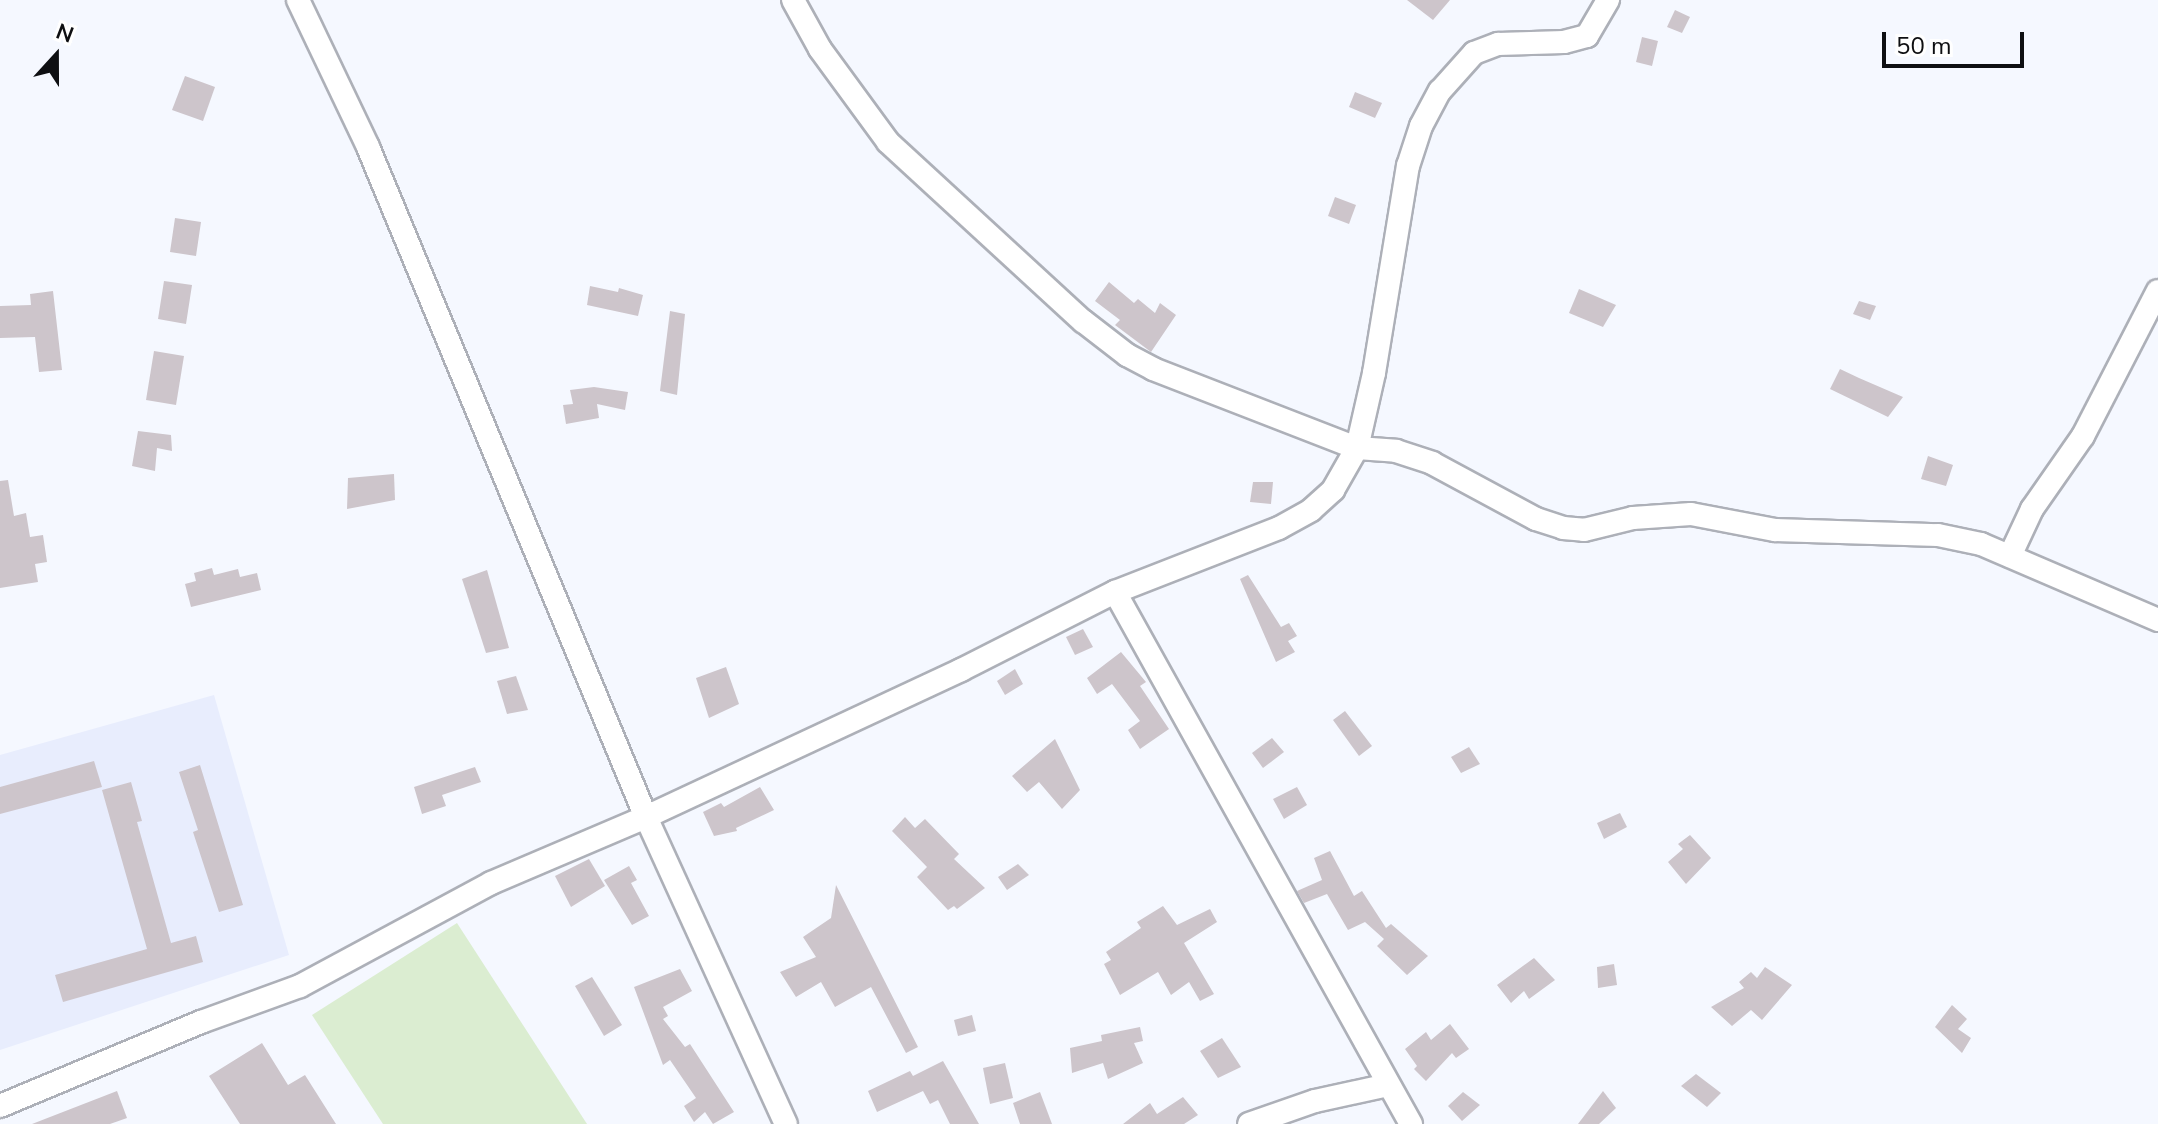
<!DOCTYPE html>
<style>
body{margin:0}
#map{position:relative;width:2158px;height:1124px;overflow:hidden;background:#f5f8ff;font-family:"Nunito Sans",sans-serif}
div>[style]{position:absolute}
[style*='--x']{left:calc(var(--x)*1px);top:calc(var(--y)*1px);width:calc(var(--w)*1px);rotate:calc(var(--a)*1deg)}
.built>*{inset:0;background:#e8edfd}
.green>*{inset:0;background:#dbedd1}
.building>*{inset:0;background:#cdc5cb}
.roads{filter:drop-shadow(2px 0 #adb0b8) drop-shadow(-2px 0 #adb0b8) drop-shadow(0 2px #adb0b8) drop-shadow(0 -2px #adb0b8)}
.minor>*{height:22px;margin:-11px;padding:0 11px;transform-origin:11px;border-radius:11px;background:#fff}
span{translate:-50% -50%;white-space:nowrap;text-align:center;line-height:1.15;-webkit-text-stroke:6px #fff;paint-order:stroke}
.north{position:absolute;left:16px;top:16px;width:80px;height:80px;-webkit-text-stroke:6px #fff;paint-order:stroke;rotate:21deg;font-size:22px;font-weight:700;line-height:32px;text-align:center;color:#0e0f12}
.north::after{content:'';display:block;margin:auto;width:28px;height:36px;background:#0e0f12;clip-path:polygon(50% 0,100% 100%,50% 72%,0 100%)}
.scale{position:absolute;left:1882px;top:32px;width:142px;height:36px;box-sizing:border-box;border:4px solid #0e0f12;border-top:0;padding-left:10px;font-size:24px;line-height:28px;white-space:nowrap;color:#0e0f12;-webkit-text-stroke:6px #fff;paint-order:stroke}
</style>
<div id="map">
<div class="built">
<i style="clip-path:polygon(214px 695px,289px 955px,0 1050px,0 755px)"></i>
</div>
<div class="green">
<i style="clip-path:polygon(457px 923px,587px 1124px,383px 1124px,312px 1015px)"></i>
</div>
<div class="building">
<i style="clip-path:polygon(1407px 0,1450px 0,1433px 20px)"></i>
<i style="clip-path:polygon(1675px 10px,1690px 17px,1682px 33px,1667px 27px)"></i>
<i style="clip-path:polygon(1642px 37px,1658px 41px,1652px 66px,1636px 62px)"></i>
<i style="clip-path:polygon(185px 76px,215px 87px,203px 121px,172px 110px)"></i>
<i style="clip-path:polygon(1355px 92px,1382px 103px,1375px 118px,1349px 107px)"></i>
<i style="clip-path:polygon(1335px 197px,1356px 205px,1349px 224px,1328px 216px)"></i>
<i style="clip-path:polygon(175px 218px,201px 222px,196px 256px,170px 252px)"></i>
<i style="clip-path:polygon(164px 281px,192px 285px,186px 324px,158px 319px)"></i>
<i style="clip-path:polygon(1109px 282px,1134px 303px,1138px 299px,1155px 313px,1160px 303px,1176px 315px,1151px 352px,1115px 325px,1120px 320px,1095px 301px)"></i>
<i style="clip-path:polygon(590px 286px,618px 292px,619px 288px,643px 295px,638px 316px,587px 305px)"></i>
<i style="clip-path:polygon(1579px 289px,1616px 305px,1603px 327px,1569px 313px)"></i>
<i style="clip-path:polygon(53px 291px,62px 370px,39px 372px,35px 337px,0 338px,0 306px,31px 305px,30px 294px)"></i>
<i style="clip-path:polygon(1859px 301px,1876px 306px,1870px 320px,1853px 314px)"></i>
<i style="clip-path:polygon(670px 311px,685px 314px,677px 395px,660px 391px)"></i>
<i style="clip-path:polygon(154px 351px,184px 356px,176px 405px,146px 400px)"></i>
<i style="clip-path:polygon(1840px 369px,1859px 378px,1903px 397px,1888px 417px,1830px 389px)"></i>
<i style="clip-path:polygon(594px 387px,628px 392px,625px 410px,597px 404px,599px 418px,566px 424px,563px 405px,573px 404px,570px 390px)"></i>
<i style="clip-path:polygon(138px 431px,171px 435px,172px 451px,157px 448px,155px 471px,132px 466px)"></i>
<i style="clip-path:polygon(1928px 456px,1953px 465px,1946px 486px,1921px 479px)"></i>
<i style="clip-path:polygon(394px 474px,395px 500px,347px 509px,348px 478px)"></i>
<i style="clip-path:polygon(8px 480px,14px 516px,26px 513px,30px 537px,43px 535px,47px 562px,35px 564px,38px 582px,0 588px,0 481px)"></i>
<i style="clip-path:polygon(1253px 482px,1273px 482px,1271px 504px,1250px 502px)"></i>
<i style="clip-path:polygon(212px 568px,214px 575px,238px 569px,240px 577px,257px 573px,261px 590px,191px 607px,185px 584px,196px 581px,194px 573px)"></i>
<i style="clip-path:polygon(487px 570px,509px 648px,486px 653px,462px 579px)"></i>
<i style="clip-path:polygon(1248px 575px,1281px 627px,1289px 623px,1297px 636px,1288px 641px,1295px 652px,1276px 662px,1240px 579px)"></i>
<i style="clip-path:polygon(1083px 629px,1093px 647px,1075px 655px,1066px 637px)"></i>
<i style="clip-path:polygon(1121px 652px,1146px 682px,1140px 686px,1169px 729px,1140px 749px,1128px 730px,1140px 721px,1112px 684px,1097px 694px,1087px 678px)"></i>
<i style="clip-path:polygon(726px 667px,739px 704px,709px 718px,696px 678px)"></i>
<i style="clip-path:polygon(1015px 669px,1023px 684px,1005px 695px,997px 681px)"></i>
<i style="clip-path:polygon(516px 676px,528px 710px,507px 714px,497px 681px)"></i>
<i style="clip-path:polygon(1345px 711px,1372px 746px,1359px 756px,1333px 720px)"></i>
<i style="clip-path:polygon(1272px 738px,1284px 752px,1263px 768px,1252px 753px)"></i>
<i style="clip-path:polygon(1055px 739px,1080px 790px,1062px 809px,1039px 782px,1027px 792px,1012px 776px)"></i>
<i style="clip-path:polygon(1469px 747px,1480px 764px,1461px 773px,1451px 757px)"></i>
<i style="clip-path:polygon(94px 761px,102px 787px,0 814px,0 787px)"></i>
<i style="clip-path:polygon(200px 765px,243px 905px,219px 912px,193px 832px,198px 830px,179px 772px)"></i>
<i style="clip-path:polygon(475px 767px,481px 782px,442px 795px,446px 806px,422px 814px,414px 787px)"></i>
<i style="clip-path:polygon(131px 782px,142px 821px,137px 822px,171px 943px,196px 936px,203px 962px,63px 1002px,55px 975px,147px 949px,102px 790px)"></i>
<i style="clip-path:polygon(760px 787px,774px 810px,736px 828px,737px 831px,714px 836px,703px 812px,721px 803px,724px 807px)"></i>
<i style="clip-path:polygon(1297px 787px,1307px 805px,1284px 819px,1273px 799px)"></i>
<i style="clip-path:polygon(1620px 813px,1627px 827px,1604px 839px,1597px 823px)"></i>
<i style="clip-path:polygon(905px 817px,915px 828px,925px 819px,959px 854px,954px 859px,985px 888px,957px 909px,954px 906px,948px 910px,917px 877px,927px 867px,892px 831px)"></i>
<i style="clip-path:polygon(1690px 835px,1711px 858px,1686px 884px,1668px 862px,1683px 849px,1678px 844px)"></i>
<i style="clip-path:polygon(1330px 851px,1354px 896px,1362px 891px,1386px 928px,1391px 924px,1428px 956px,1407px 975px,1377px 946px,1384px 939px,1365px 922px,1348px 930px,1327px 894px,1304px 903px,1297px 891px,1322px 880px,1314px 858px)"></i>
<i style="clip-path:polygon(589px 859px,605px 886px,571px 907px,555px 876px)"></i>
<i style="clip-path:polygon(1018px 864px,1029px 875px,1007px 890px,998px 877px)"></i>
<i style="clip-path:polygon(629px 866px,637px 880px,631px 883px,649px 916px,632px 925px,604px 880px)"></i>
<i style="clip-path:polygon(836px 885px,918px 1047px,906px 1053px,871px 987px,835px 1007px,821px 982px,796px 997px,780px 972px,816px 957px,803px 937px,831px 918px)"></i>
<i style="clip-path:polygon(1163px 906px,1177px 925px,1210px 909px,1217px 922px,1184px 943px,1214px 994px,1200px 1001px,1189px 982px,1171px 995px,1158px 972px,1120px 995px,1104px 964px,1111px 960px,1106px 952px,1141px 928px,1137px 922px)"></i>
<i style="clip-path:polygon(1534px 958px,1555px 980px,1529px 999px,1524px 991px,1511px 1003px,1497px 985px)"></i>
<i style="clip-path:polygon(1614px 964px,1617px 985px,1598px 988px,1597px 967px)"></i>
<i style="clip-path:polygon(1765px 967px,1792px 985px,1762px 1020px,1751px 1010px,1732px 1026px,1711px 1007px,1744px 988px,1739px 982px,1751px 972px,1757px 978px)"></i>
<i style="clip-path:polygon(680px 969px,692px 991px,663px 1007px,668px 1016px,663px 1019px,685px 1047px,690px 1044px,734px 1112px,713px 1124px,705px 1112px,694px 1122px,684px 1106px,696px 1098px,670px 1060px,663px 1065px,634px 987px)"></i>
<i style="clip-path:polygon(592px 977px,622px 1025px,604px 1036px,575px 986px)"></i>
<i style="clip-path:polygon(1952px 1005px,1967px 1019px,1958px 1029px,1971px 1038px,1962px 1053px,1935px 1027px)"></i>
<i style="clip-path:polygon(972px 1015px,976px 1031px,958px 1036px,954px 1020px)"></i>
<i style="clip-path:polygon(1450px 1024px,1469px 1049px,1456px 1058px,1452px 1053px,1426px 1081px,1414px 1069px,1417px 1066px,1405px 1049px,1426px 1032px,1431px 1040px)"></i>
<i style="clip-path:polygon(1140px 1027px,1143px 1041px,1134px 1043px,1143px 1063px,1108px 1079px,1103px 1063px,1072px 1073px,1070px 1048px,1102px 1041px,1101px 1035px)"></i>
<i style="clip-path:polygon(1222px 1038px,1241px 1067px,1218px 1078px,1200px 1051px)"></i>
<i style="clip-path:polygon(262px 1043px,288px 1085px,305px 1075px,336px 1124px,240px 1124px,209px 1076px)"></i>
<i style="clip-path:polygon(943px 1061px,979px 1124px,950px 1124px,938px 1100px,930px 1104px,923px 1091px,877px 1112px,868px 1091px,910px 1071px,913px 1076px)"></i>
<i style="clip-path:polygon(1005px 1063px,1013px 1098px,990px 1104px,983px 1068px)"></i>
<i style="clip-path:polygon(1696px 1074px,1721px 1093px,1707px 1107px,1681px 1086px)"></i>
<i style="clip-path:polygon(117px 1091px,127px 1118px,110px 1124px,32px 1124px)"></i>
<i style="clip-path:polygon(1603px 1091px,1616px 1108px,1599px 1124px,1578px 1124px)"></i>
<i style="clip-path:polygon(1040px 1092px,1052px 1124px,1020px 1124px,1013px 1103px)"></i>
<i style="clip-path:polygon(1463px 1092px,1480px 1105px,1462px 1121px,1448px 1106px)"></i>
<i style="clip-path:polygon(1183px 1097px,1198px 1115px,1184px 1124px,1123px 1124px,1150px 1103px,1157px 1114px)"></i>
</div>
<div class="roads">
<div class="minor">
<i style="--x:298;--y:0;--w:163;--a:64.5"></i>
<i style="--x:368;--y:147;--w:725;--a:67.47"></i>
<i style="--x:646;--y:817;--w:337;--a:65.5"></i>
<i style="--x:793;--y:0;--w:56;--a:61.1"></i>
<i style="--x:820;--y:49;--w:115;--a:53.8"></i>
<i style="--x:888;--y:142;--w:265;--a:42.6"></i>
<i style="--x:1083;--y:321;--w:56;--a:37.7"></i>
<i style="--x:1127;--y:355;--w:30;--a:28"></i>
<i style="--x:1153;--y:369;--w:219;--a:21.2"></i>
<i style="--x:1357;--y:448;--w:39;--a:4"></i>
<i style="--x:1396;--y:451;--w:38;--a:18"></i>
<i style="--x:1432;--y:463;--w:118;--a:28.3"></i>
<i style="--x:1536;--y:519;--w:28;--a:18"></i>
<i style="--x:1563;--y:528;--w:21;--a:5"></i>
<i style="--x:1584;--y:530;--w:50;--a:-13.8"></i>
<i style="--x:1633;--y:518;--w:58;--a:-3.9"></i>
<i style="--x:1691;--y:514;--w:86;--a:10.8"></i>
<i style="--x:1775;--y:530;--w:163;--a:1.8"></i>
<i style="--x:1938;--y:535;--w:44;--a:11.8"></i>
<i style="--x:1981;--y:544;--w:193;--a:23.2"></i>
<i style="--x:2010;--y:556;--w:52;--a:-64.9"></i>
<i style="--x:2032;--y:509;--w:89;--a:-55.1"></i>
<i style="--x:2083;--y:436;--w:163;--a:-62.7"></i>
<i style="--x:1115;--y:592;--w:609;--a:60.91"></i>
<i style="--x:0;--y:1106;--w:218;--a:-22.7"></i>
<i style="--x:201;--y:1022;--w:105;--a:-20"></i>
<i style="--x:300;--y:986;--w:217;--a:-28.3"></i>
<i style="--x:491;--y:883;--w:168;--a:-23.1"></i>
<i style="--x:646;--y:817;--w:348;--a:-25"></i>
<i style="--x:961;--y:670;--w:173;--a:-26.9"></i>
<i style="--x:1115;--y:592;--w:176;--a:-21.3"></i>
<i style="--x:1279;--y:528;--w:37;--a:-29"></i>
<i style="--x:1311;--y:510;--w:30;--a:-42"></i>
<i style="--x:1333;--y:490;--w:48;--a:-60.3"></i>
<i style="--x:1357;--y:448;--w:77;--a:-77.2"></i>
<i style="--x:1374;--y:373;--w:210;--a:-80.7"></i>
<i style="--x:1408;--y:166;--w:42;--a:-72"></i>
<i style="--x:1421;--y:126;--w:40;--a:-62"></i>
<i style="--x:1440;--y:91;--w:51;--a:-48.2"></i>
<i style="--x:1474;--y:53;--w:26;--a:-21"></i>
<i style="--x:1498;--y:44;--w:66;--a:-1.7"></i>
<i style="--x:1564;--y:42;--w:24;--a:-15"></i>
<i style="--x:1587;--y:36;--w:42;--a:-59.7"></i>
<i style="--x:1249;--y:1124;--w:70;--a:-19.2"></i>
<i style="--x:1315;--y:1101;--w:75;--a:-12.4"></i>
</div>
</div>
<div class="north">N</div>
<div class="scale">50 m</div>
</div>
